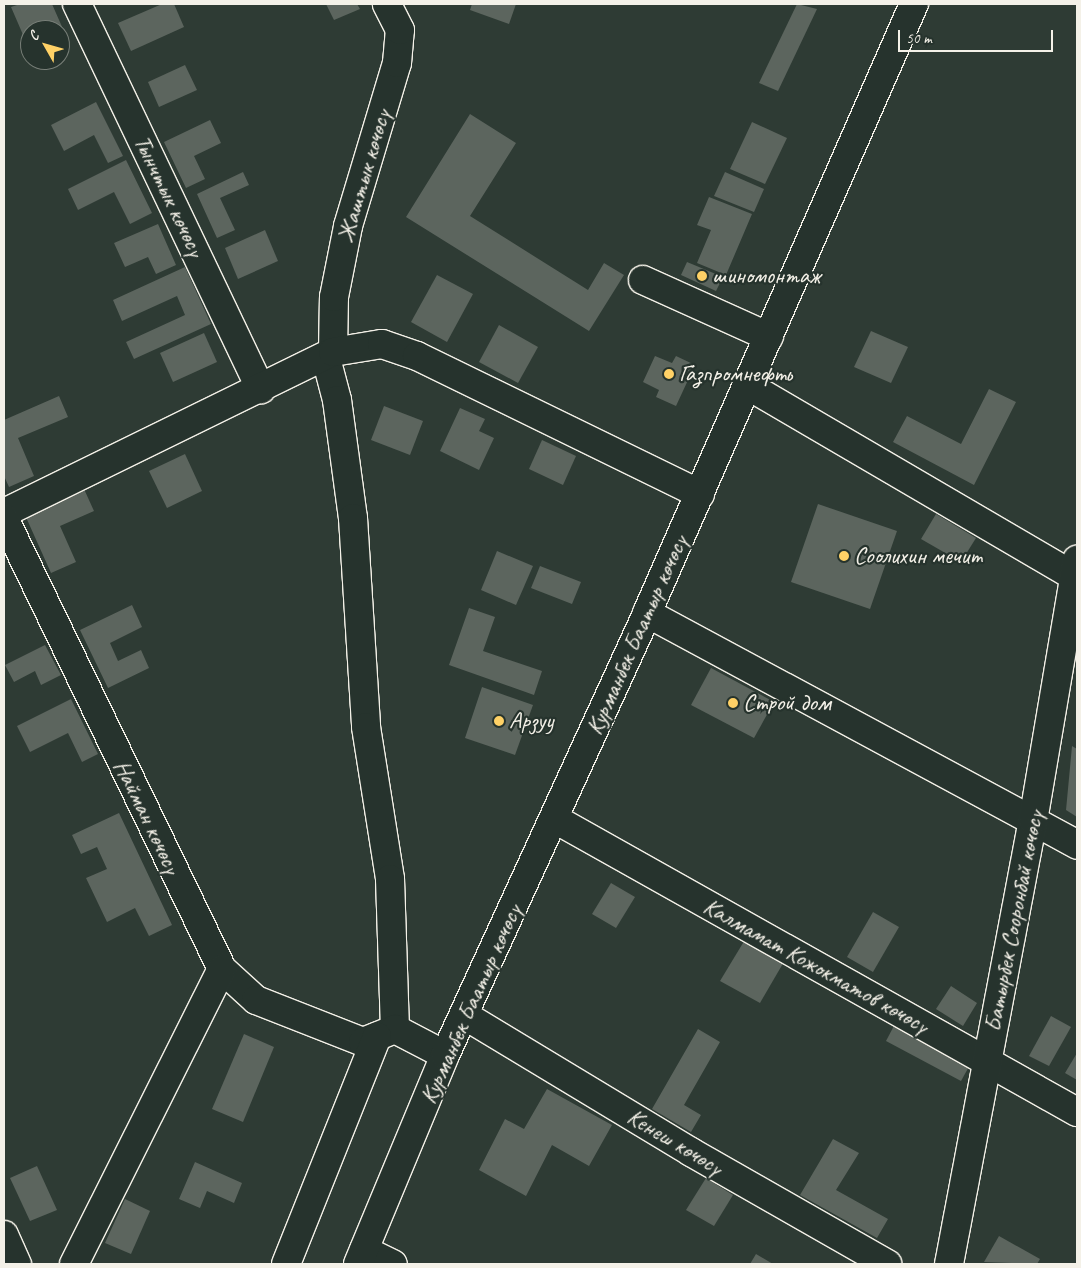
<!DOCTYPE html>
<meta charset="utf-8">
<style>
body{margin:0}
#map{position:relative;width:1081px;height:1268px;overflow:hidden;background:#2e3b34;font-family:Caveat,sans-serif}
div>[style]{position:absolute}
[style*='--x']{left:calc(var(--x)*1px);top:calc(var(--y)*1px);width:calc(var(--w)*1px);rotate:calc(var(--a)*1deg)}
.building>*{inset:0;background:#5c655e}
.roads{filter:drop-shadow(1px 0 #f4f1e8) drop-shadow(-1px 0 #f4f1e8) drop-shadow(0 1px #f4f1e8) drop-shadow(0 -1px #f4f1e8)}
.minor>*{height:28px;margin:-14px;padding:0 14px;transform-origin:14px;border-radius:14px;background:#26332d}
.major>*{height:28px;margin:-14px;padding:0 14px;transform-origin:14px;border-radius:14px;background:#26332d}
.highway>*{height:28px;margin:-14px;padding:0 14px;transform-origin:14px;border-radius:14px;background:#26332d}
.dots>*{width:14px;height:14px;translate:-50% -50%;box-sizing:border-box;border:2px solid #26332d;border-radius:50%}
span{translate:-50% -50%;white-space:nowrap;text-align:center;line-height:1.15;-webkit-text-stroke:4.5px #26332d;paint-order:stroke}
.street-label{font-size:24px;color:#f4f1e8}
.poi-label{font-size:24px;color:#f4f1e8}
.left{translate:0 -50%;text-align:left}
.frame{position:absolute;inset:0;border:5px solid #f4f1e8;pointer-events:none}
.north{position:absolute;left:20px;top:20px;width:50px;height:50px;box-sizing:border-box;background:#26332d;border:1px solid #787f78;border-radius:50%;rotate:308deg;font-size:14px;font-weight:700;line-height:20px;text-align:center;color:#f4f1e8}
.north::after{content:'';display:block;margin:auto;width:18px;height:22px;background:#ffd166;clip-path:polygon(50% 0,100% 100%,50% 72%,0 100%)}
.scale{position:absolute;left:898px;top:30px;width:155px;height:22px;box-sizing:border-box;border:2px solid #f4f1e8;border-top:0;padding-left:6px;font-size:15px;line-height:18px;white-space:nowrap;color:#f4f1e8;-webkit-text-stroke:4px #26332d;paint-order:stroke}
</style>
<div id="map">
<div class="building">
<i style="clip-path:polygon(20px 4px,52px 4px,63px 29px,30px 30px,27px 44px,11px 7px)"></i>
<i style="clip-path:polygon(162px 4px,174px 4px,184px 27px,131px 51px,118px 23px)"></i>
<i style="clip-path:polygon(326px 4px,357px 4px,360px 9px,334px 20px)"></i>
<i style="clip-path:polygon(472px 4px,516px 4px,509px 24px,470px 10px)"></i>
<i style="clip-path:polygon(797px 4px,817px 9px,778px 91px,759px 83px)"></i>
<i style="clip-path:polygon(185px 65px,197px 90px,159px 107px,148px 82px)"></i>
<i style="clip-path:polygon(96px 102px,123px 156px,108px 163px,94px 135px,64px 151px,51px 125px)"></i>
<i style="clip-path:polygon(470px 114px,516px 143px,470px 216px,588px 290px,604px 263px,624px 275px,589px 331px,406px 217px)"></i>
<i style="clip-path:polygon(210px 120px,221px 143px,194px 156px,205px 179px,186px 188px,164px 142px)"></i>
<i style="clip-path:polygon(752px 122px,787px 138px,765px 184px,730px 169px)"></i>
<i style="clip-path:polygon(126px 160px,152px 213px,130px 224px,114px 192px,78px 210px,68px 189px)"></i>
<i style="clip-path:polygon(243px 172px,249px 185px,220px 198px,235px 230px,217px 238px,197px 194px)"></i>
<i style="clip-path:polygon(725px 172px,764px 189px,754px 212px,714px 196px)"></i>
<i style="clip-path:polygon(709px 197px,752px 214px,726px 275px,697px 263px,711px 230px,697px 225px)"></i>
<i style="clip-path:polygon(158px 224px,176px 265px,156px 274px,148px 257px,125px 267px,114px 243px)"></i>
<i style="clip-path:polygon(265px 230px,278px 261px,238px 279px,225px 248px)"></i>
<i style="clip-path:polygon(687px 262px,723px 277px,716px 291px,681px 275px)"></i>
<i style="clip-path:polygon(185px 267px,211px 324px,134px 359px,126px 342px,185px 315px,177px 296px,122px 321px,113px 300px)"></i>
<i style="clip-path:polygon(437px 275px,473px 294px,447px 342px,411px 322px)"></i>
<i style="clip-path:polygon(499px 325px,538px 347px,518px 383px,479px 362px)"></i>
<i style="clip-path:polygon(871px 331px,908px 347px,891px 383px,854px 367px)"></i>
<i style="clip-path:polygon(204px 333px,217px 362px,173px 382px,160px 353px)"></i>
<i style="clip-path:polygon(655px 356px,672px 363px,676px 356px,695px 365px,676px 406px,656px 397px,659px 390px,643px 382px)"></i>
<i style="clip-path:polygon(989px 389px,1016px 402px,974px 485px,893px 442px,907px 416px,961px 444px)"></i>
<i style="clip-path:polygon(59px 396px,68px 417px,18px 438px,34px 476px,9px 487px,4px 476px,4px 420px)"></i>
<i style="clip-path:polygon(384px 406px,423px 421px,410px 455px,371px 440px)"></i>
<i style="clip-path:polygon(460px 408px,485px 419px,479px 431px,494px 438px,479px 470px,440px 451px)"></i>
<i style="clip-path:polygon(542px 440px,576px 456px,563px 485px,529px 469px)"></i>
<i style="clip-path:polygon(185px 454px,202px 491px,167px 508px,149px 471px)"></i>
<i style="clip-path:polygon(84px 489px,94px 511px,60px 526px,76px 562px,51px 573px,25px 515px)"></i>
<i style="clip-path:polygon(818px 504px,897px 531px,870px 609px,791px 582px)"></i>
<i style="clip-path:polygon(936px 514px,976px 538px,961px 562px,921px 539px)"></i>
<i style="clip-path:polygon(497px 551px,533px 566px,516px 605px,481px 590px)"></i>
<i style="clip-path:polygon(540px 566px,581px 582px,572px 604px,531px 588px)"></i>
<i style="clip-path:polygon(132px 605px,142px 627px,110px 643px,118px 661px,141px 650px,149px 668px,108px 688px,80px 630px)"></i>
<i style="clip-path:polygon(469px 608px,495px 617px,483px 651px,542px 671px,534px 695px,449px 665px)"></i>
<i style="clip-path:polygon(45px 645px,61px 675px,41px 685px,35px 671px,14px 682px,5px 665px)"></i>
<i style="clip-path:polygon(711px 668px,774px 702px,754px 738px,691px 705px)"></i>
<i style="clip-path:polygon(482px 687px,533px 705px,515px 755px,465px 738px)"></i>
<i style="clip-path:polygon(71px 699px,98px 754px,82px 762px,68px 733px,30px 752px,17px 726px)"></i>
<i style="clip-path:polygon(1072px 746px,1077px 749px,1077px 817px,1066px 810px)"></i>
<i style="clip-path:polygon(119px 813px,172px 925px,149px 936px,135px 908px,107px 922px,86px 878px,107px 869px,97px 847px,81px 854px,72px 835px)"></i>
<i style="clip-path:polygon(611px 883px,635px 897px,616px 928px,592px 914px)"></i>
<i style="clip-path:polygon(873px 912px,899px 927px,873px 972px,847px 957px)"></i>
<i style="clip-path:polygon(746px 938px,785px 960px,760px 1003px,720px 981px)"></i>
<i style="clip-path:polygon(951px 986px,977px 1003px,963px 1026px,936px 1009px)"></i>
<i style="clip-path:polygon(1051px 1016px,1071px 1027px,1049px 1066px,1029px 1056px)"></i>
<i style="clip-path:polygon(896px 1022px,971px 1063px,961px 1081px,886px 1041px)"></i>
<i style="clip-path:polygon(698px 1029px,720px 1042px,684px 1105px,701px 1115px,691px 1132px,652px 1109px)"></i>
<i style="clip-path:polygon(244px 1034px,274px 1047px,243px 1122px,212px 1109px)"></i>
<i style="clip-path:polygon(1077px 1053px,1077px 1080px,1065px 1073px)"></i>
<i style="clip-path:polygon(547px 1089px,612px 1125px,589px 1166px,552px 1145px,526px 1196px,479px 1170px,505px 1119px,524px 1129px)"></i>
<i style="clip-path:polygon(833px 1139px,859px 1153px,836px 1190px,888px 1219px,877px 1238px,800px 1195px)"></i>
<i style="clip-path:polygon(195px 1162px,242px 1183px,234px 1203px,207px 1191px,200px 1208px,179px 1199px)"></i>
<i style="clip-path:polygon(37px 1166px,57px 1210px,30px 1221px,10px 1178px)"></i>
<i style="clip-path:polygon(706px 1178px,733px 1195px,714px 1226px,686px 1210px)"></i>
<i style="clip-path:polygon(125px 1199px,150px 1211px,131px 1254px,105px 1243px)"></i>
<i style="clip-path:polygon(999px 1236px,1040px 1259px,1037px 1264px,984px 1262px)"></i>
<i style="clip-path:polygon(756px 1254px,773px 1264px,750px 1264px)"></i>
</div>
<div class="roads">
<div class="minor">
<i style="--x:77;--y:4;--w:427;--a:64.5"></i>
<i style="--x:643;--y:280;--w:138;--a:24.3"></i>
<i style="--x:333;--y:352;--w:55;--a:-89"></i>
<i style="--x:334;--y:297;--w:72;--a:-78.8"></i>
<i style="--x:348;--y:226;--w:170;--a:-73.3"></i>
<i style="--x:397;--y:63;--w:33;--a:-85"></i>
<i style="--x:400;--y:30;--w:29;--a:-117"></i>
<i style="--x:326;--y:358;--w:43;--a:75.3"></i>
<i style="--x:337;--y:400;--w:119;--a:82.3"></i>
<i style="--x:353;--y:518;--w:209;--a:86.4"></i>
<i style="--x:366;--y:727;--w:154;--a:81"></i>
<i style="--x:390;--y:879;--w:150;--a:88.1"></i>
<i style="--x:747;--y:385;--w:382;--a:30.3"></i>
<i style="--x:4;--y:513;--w:366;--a:-26.1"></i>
<i style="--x:333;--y:352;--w:50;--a:-9.3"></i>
<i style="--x:382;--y:344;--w:37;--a:19"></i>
<i style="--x:417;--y:356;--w:315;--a:26"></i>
<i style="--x:4;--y:518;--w:501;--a:64.2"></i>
<i style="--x:222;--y:969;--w:46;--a:42.4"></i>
<i style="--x:256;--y:1000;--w:115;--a:21.4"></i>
<i style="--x:363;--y:1042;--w:35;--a:-22"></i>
<i style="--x:395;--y:1029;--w:56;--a:27.5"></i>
<i style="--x:647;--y:613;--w:489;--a:28.3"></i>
<i style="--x:555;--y:819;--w:599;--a:29.31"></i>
<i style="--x:464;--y:1015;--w:265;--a:31.1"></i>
<i style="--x:691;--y:1152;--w:226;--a:29.7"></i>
<i style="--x:364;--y:1250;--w:32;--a:26"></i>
<i style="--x:74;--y:1264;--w:330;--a:-63.4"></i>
<i style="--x:286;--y:1264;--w:245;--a:-68.2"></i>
<i style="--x:949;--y:1264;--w:451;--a:-79.3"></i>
<i style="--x:1033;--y:821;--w:265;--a:-80.4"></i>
</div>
<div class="major">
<i style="--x:4;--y:1235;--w:32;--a:66"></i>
</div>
<div class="highway">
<i style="--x:358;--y:1264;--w:226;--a:-67.4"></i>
<i style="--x:445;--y:1055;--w:486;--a:-65.4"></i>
<i style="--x:647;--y:613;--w:665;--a:-66.33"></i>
</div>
</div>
<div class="dots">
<i style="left:702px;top:276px;background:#ffd166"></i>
<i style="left:669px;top:374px;background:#ffd166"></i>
<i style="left:844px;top:556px;background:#ffd166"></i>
<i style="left:733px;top:703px;background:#ffd166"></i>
<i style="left:499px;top:721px;background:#ffd166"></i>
</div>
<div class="street-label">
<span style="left:364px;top:176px;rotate:-74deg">Жаштык көчөсү</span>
<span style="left:169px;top:196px;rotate:64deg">Тынчтык көчөсү</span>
<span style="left:637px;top:635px;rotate:-66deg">Курманбек Баатыр көчөсү</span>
<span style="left:147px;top:817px;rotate:64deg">Найман көчөсү</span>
<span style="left:1014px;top:921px;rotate:-79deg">Батырбек Сооронбай көчөсү</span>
<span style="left:816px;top:966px;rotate:29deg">Калмамат Кожокматов көчөсү</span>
<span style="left:471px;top:1004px;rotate:-66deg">Курманбек Баатыр көчөсү</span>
<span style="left:675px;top:1142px;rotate:31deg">Кенеш көчөсү</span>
</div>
<div class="poi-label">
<span class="left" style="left:712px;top:276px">шиномонтаж</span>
<span class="left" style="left:679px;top:374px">Газпромнефть</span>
<span class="left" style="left:854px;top:556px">Соолихин мечит</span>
<span class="left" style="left:743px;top:703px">Строй дом</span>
<span class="left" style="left:509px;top:721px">Арзуу</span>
</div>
<div class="frame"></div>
<div class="north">С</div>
<div class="scale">50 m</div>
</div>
